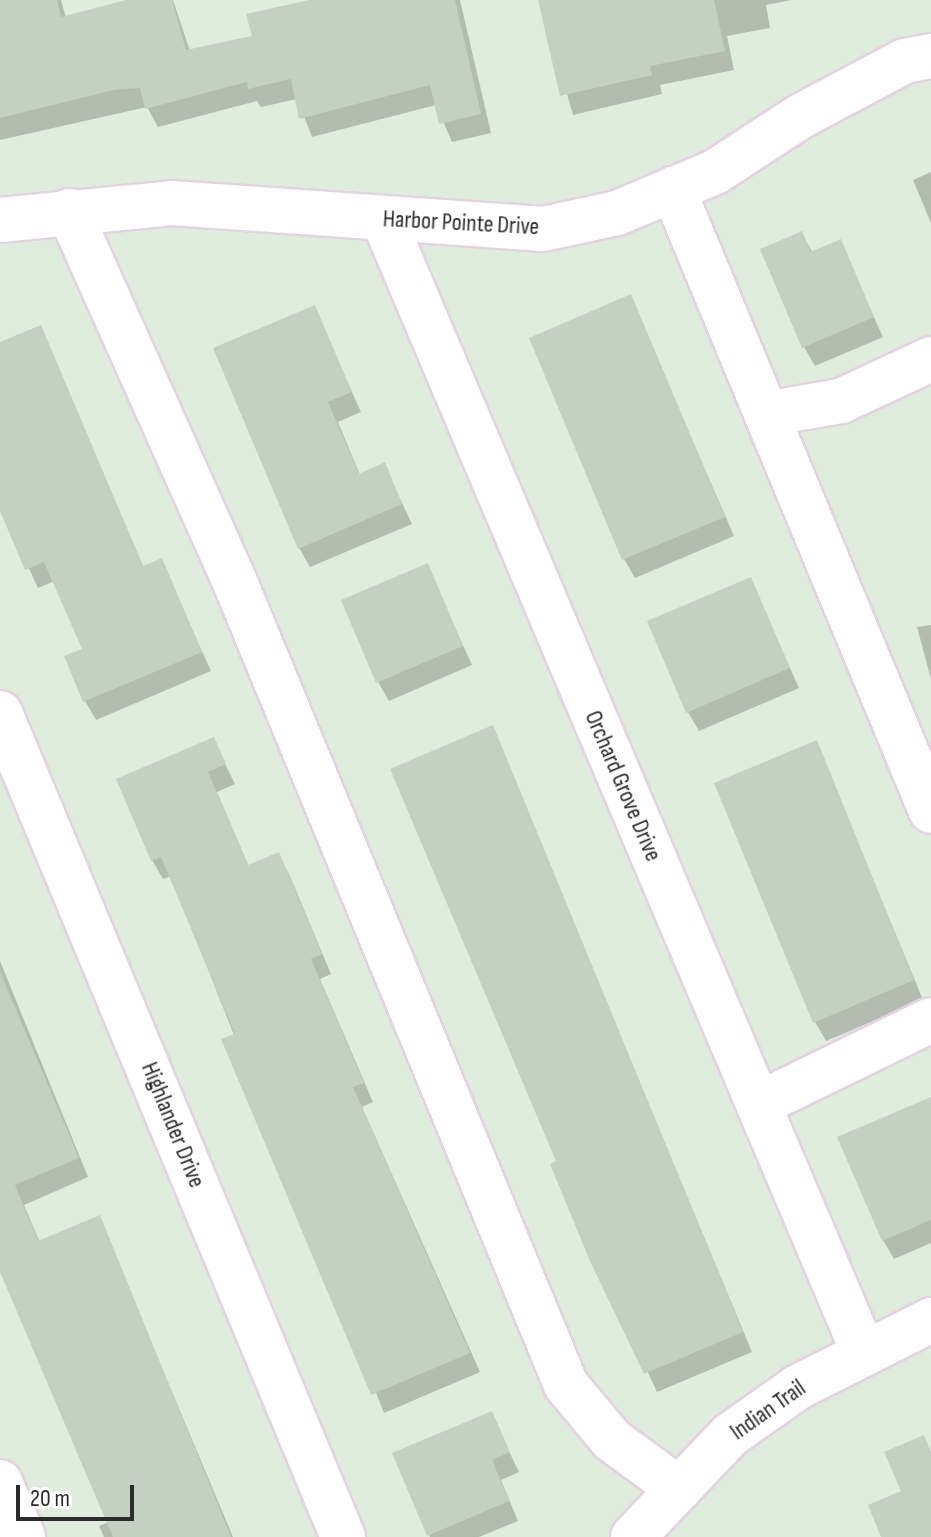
<!DOCTYPE html>
<style>
body{margin:0}
#map{position:relative;width:931px;height:1537px;overflow:hidden;background:#dfeddd;font-family:"Sofia Sans Condensed",sans-serif}
div>[style]{position:absolute}
[style*='--x']{left:calc(var(--x)*1px);top:calc(var(--y)*1px);width:calc(var(--w)*1px);rotate:calc(var(--a)*1deg)}
.shadow>*{inset:0;background:#0003}
.building>*{inset:0;background:#c3d0c2}
.roads{filter:drop-shadow(2px 0 #e4d2e2) drop-shadow(-2px 0 #e4d2e2) drop-shadow(0 2px #e4d2e2) drop-shadow(0 -2px #e4d2e2)}
.minor>*{height:44px;margin:-22px;padding:0 22px;transform-origin:22px;border-radius:22px;background:#fff}
span{translate:-50% -50%;white-space:nowrap;text-align:center;line-height:1.15;-webkit-text-stroke:6px #fff;paint-order:stroke}
.street-label{font-size:24px;color:#2b2b2b}
.scale{position:absolute;left:16px;top:1485px;width:118px;height:36px;box-sizing:border-box;border:4px solid #2b2b2b;border-top:0;padding-left:10px;font-size:24px;line-height:28px;white-space:nowrap;color:#2b2b2b;-webkit-text-stroke:6px #fff;paint-order:stroke}
</style>
<div id="map">
<div class="shadow">
<i style="clip-path:polygon(0 0,61px 0,66px 18px,134px 0,173px 0,190px 51px,254px 38px,318px 0,460px 0,491px 133px,452px 142px,436px 105px,312px 137px,297px 99px,261px 107px,257px 101px,158px 127px,147px 107px,0 140px)"></i>
<i style="clip-path:polygon(540px 0,792px 0,766px 5px,770px 28px,727px 36px,734px 70px,660px 85px,662px 94px,573px 115px)"></i>
<i style="clip-path:polygon(931px 172px,931px 223px,913px 180px)"></i>
<i style="clip-path:polygon(802px 234px,813px 253px,840px 242px,883px 337px,815px 366px,804px 347px)"></i>
<i style="clip-path:polygon(630px 297px,734px 536px,635px 578px,624px 559px)"></i>
<i style="clip-path:polygon(314px 308px,361px 412px,338px 422px,360px 475px,384px 465px,412px 524px,310px 567px,299px 548px)"></i>
<i style="clip-path:polygon(40px 328px,144px 568px,161px 561px,211px 671px,96px 720px,85px 701px,84px 650px,55px 581px,38px 588px,0 506px,0 345px)"></i>
<i style="clip-path:polygon(427px 566px,472px 665px,389px 701px,378px 682px)"></i>
<i style="clip-path:polygon(750px 579px,799px 688px,699px 731px,688px 712px)"></i>
<i style="clip-path:polygon(931px 625px,931px 679px,917px 627px)"></i>
<i style="clip-path:polygon(492px 728px,752px 1352px,657px 1392px,552px 1165px,559px 1162px)"></i>
<i style="clip-path:polygon(213px 739px,235px 784px,217px 792px,249px 867px,278px 855px,289px 874px,331px 974px,320px 979px,373px 1102px,362px 1107px,480px 1372px,384px 1413px,171px 876px,163px 879px,152px 860px)"></i>
<i style="clip-path:polygon(816px 742px,923px 1000px,826px 1041px,815px 1022px)"></i>
<i style="clip-path:polygon(0 961px,88px 1177px,24px 1205px,40px 1243px,99px 1218px,233px 1537px,104px 1537px,99px 1526px,109px 1522px,0 1267px)"></i>
<i style="clip-path:polygon(931px 1101px,931px 1243px,894px 1259px,883px 1240px)"></i>
<i style="clip-path:polygon(491px 1414px,519px 1472px,501px 1480px,518px 1521px,479px 1537px,430px 1537px,395px 1454px)"></i>
</div>
<div class="building">
<i style="clip-path:polygon(0 0,57px 0,61px 17px,126px 0,172px 0,186px 50px,252px 36px,246px 14px,309px 0,455px 0,481px 114px,439px 124px,430px 85px,299px 119px,291px 79px,248px 89px,247px 82px,145px 109px,140px 88px,114px 90px,0 118px)"></i>
<i style="clip-path:polygon(538px 0,714px 0,725px 51px,650px 66px,652px 75px,560px 96px)"></i>
<i style="clip-path:polygon(802px 231px,811px 252px,841px 239px,874px 317px,802px 348px,760px 249px)"></i>
<i style="clip-path:polygon(631px 294px,725px 517px,622px 560px,529px 338px)"></i>
<i style="clip-path:polygon(315px 305px,352px 392px,328px 402px,359px 474px,385px 462px,402px 504px,298px 549px,213px 348px)"></i>
<i style="clip-path:polygon(41px 325px,143px 566px,162px 558px,202px 652px,83px 702px,64px 656px,82px 649px,44px 562px,25px 570px,0 511px,0 342px)"></i>
<i style="clip-path:polygon(428px 563px,463px 646px,376px 683px,341px 600px)"></i>
<i style="clip-path:polygon(751px 577px,790px 668px,686px 713px,647px 621px)"></i>
<i style="clip-path:polygon(493px 725px,743px 1332px,644px 1374px,590px 1261px,550px 1164px,556px 1161px,390px 769px)"></i>
<i style="clip-path:polygon(214px 737px,226px 764px,208px 772px,248px 865px,279px 852px,322px 954px,311px 959px,364px 1083px,353px 1087px,470px 1353px,371px 1395px,221px 1039px,235px 1034px,161px 857px,151px 861px,116px 779px)"></i>
<i style="clip-path:polygon(817px 740px,914px 980px,813px 1023px,714px 783px)"></i>
<i style="clip-path:polygon(0 972px,79px 1158px,15px 1185px,38px 1241px,100px 1215px,231px 1537px,113px 1537px,0 1272px)"></i>
<i style="clip-path:polygon(931px 1097px,931px 1220px,882px 1241px,837px 1137px)"></i>
<i style="clip-path:polygon(492px 1411px,510px 1452px,492px 1460px,509px 1501px,427px 1536px,392px 1453px)"></i>
<i style="clip-path:polygon(924px 1435px,931px 1452px,931px 1537px,881px 1537px,868px 1505px,901px 1491px,884px 1452px)"></i>
</div>
<div class="roads">
<div class="minor">
<i style="--x:673;--y:189;--w:673;--a:67.47"></i>
<i style="--x:69;--y:211;--w:412;--a:65.9"></i>
<i style="--x:237;--y:587;--w:863;--a:67.59"></i>
<i style="--x:566;--y:1385;--w:72;--a:50.1"></i>
<i style="--x:612;--y:1440;--w:83;--a:36.2"></i>
<i style="--x:0;--y:220;--w:173;--a:-5.6"></i>
<i style="--x:172;--y:203;--w:372;--a:4"></i>
<i style="--x:543;--y:229;--w:76;--a:-12.2"></i>
<i style="--x:617;--y:213;--w:106;--a:-22.7"></i>
<i style="--x:715;--y:172;--w:103;--a:-33.1"></i>
<i style="--x:801;--y:116;--w:118;--a:-27.9"></i>
<i style="--x:905;--y:61;--w:26;--a:-11"></i>
<i style="--x:384;--y:221;--w:1227;--a:67.03"></i>
<i style="--x:771;--y:413;--w:71;--a:-9.7"></i>
<i style="--x:841;--y:401;--w:99;--a:-25"></i>
<i style="--x:0;--y:713;--w:893;--a:67.4"></i>
<i style="--x:759;--y:1104;--w:191;--a:-26"></i>
<i style="--x:0;--y:1482;--w:60;--a:67.3"></i>
<i style="--x:633;--y:1537;--w:141;--a:-46.4"></i>
<i style="--x:730;--y:1435;--w:83;--a:-35.2"></i>
<i style="--x:798;--y:1387;--w:149;--a:-26.7"></i>
</div>
</div>
<div class="street-label">
<span style="left:461px;top:223px;rotate:3deg">Harbor Pointe Drive</span>
<span style="left:623px;top:786px;rotate:67deg">Orchard Grove Drive</span>
<span style="left:173px;top:1125px;rotate:68deg">Highlander Drive</span>
<span style="left:768px;top:1410px;rotate:-35deg">Indian Trail</span>
</div>
<div class="scale">20 m</div>
</div>
